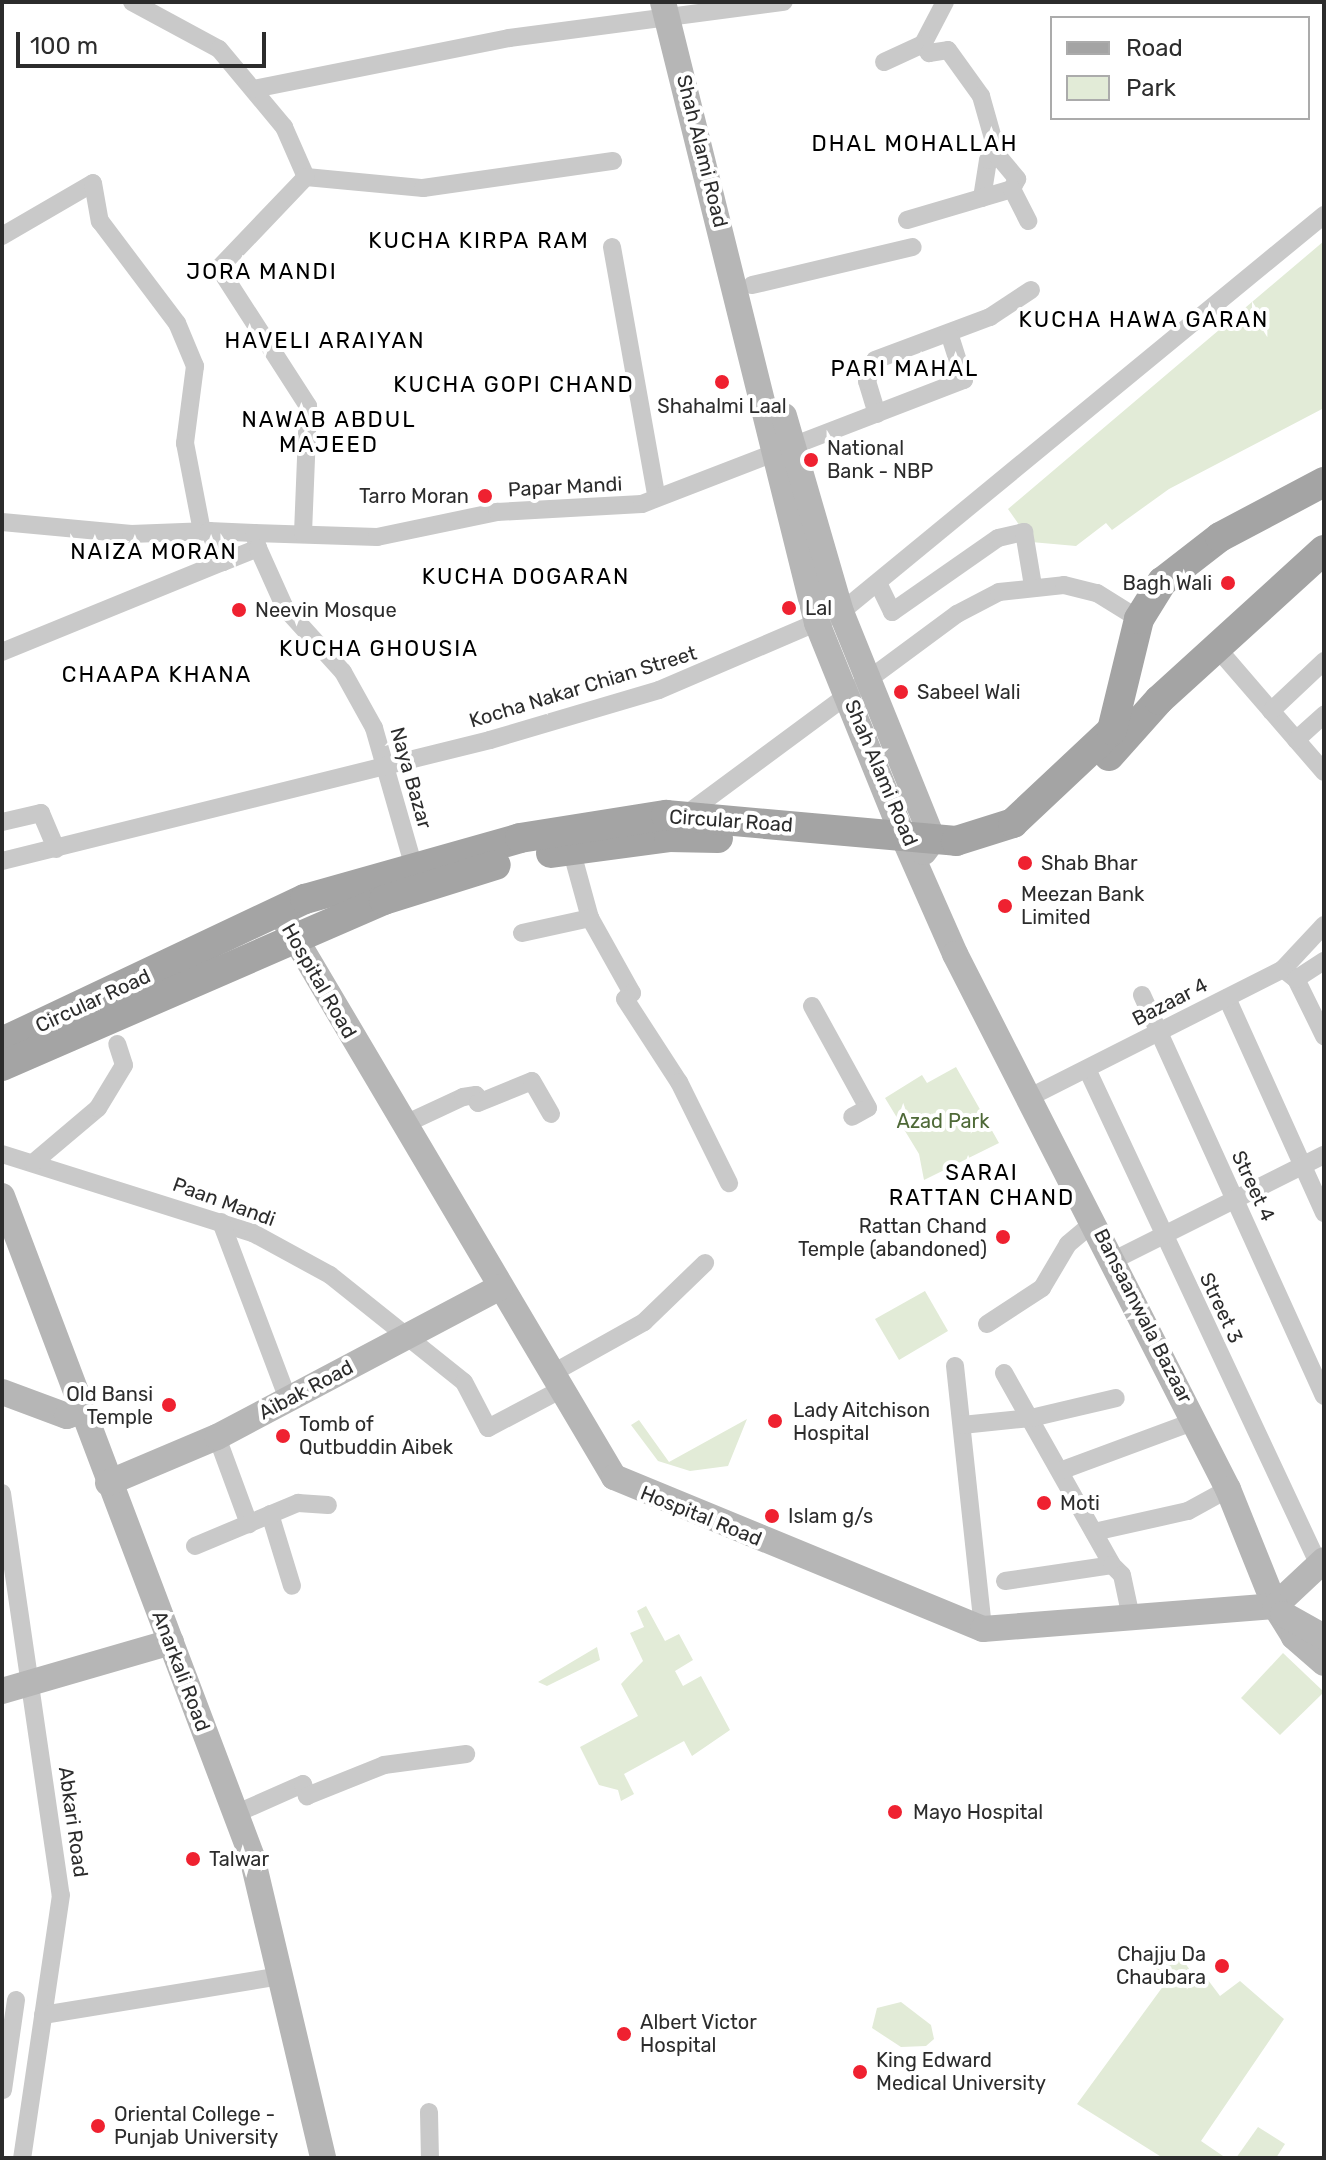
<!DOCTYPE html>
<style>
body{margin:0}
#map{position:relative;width:1326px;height:2160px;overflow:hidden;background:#fff;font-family:Rubik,sans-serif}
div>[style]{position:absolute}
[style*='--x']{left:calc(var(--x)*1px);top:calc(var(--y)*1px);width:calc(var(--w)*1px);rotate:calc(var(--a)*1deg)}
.green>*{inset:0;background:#e2ebd7}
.street>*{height:18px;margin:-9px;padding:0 9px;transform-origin:9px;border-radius:9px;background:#c9c9c9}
.secondary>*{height:26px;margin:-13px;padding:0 13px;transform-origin:13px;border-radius:13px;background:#b6b6b6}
.primary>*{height:30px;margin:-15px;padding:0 15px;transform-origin:15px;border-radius:15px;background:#a4a4a4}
.dots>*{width:22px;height:22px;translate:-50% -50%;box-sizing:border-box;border:4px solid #fff;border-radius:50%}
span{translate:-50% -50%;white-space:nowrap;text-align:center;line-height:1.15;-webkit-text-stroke:8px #fff;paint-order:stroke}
.street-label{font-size:20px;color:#2c2c2c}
.poi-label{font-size:20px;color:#2c2c2c}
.left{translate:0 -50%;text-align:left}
.right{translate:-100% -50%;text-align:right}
.park-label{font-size:20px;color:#4e6937}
.neighbourhood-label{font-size:22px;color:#000;letter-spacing:2px}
.frame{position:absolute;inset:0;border:4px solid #2c2c2c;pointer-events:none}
.legend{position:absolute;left:1050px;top:16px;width:260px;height:104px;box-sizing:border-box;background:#fff;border:2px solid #ababab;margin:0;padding:10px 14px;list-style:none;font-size:24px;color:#2c2c2c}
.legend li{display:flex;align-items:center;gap:16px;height:40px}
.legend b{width:40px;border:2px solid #ababab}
.scale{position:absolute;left:16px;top:32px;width:250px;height:36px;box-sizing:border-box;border:4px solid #2c2c2c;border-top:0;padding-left:10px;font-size:24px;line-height:28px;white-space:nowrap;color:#2c2c2c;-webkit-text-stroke:6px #fff;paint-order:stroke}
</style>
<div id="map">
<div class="green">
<i style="clip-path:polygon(1324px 241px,1324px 408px,1169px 489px,1112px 530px,1106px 523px,1076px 546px,1031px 542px,1008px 509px)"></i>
<i style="clip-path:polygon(956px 1067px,999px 1143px,924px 1180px,919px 1154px,885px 1098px,922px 1075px,927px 1083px)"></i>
<i style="clip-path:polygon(925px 1291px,948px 1331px,899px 1360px,875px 1319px)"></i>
<i style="clip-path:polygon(747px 1419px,728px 1466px,690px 1471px,658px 1461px,631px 1425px,639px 1420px,669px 1462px)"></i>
<i style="clip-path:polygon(646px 1606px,665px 1641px,679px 1634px,693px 1660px,675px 1671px,683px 1686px,701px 1676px,730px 1730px,692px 1756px,684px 1741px,624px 1774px,634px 1794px,621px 1801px,618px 1790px,599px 1785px,580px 1747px,638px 1716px,621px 1684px,643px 1661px,630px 1633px,644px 1627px,637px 1611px)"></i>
<i style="clip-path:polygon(597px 1647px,600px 1660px,547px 1686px,538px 1682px)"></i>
<i style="clip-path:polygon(1283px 1653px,1324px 1692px,1280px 1735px,1241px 1698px)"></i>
<i style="clip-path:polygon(1179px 1954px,1200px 1985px,1208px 1980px,1220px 1996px,1240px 1981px,1284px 2019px,1201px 2141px,1226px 2158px,1163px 2158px,1077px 2104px,1164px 1985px,1154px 1970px)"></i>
<i style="clip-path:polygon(901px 2002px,931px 2025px,934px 2039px,926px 2046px,901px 2047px,872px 2028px,877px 2008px)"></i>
<i style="clip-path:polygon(1258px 2127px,1285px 2144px,1276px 2158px,1236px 2158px)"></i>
</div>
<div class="street">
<i style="--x:132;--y:2;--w:99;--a:28.4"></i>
<i style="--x:219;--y:49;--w:102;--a:50.2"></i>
<i style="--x:284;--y:127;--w:55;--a:66.3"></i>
<i style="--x:923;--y:44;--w:47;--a:-62.4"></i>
<i style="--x:884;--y:62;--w:43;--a:-24.8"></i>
<i style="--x:923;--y:44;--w:11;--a:56"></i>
<i style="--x:929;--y:53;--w:19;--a:-9"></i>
<i style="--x:948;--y:50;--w:57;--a:54.3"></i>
<i style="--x:981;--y:96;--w:62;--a:74.2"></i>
<i style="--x:254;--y:89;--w:260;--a:-11.3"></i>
<i style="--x:509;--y:38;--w:277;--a:-7.5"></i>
<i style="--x:306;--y:177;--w:118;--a:5.4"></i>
<i style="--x:423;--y:188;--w:192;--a:-8.1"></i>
<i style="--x:982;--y:198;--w:38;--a:-81"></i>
<i style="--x:988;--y:160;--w:11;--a:-22"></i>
<i style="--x:998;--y:156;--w:30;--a:50"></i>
<i style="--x:1017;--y:179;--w:11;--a:117"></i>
<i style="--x:907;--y:220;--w:109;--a:-16.4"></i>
<i style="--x:1012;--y:189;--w:36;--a:63"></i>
<i style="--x:2;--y:236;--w:105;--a:-30.2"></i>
<i style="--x:93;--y:183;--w:39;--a:80"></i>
<i style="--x:100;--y:221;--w:128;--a:53"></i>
<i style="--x:177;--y:323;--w:47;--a:67.3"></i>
<i style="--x:195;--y:366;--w:78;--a:97.4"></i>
<i style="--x:185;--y:443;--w:90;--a:79.1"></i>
<i style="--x:612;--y:247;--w:252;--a:79.9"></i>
<i style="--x:752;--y:285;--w:165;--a:-13.3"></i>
<i style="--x:877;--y:414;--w:34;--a:-107"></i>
<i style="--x:867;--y:381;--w:22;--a:-69"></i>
<i style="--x:875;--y:360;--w:123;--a:-20.5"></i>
<i style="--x:990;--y:317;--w:49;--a:-33.4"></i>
<i style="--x:2;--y:522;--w:130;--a:5.3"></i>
<i style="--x:131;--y:534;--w:78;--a:-2.2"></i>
<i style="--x:209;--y:531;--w:45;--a:2.5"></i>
<i style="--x:254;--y:533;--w:16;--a:75"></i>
<i style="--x:258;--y:548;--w:38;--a:158"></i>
<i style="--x:223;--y:562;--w:34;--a:-114"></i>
<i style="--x:254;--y:533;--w:123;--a:1.9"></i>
<i style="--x:377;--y:537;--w:123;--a:-11.8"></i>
<i style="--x:497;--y:512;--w:145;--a:-3.2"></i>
<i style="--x:642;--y:504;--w:345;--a:-21.1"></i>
<i style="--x:964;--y:380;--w:49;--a:-107.7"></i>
<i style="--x:303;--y:533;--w:127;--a:-87.7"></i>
<i style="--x:308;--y:406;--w:164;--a:-122.8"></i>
<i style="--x:219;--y:268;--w:126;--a:-46.3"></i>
<i style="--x:258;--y:548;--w:66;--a:65.8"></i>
<i style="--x:285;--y:608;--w:86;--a:47.8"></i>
<i style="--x:343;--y:672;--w:64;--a:61"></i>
<i style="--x:374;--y:728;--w:141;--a:74"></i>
<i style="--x:879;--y:585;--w:30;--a:64"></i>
<i style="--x:892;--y:612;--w:129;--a:-34.9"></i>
<i style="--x:998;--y:538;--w:27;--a:-13"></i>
<i style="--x:1024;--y:532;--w:55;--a:80.5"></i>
<i style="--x:1217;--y:648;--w:164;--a:49.2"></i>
<i style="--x:2;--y:652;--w:239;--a:-22.2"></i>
<i style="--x:1271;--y:711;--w:73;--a:-43.3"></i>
<i style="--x:1296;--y:740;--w:38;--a:-42"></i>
<i style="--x:684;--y:816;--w:340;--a:-36.5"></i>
<i style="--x:957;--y:614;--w:47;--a:-27.6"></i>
<i style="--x:999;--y:592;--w:65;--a:-6.1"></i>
<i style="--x:1064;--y:585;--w:34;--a:14"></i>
<i style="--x:1097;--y:593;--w:49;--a:31.8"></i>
<i style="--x:2;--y:822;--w:40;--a:-13"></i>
<i style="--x:41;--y:813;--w:39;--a:67"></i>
<i style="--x:571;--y:849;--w:72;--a:74.6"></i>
<i style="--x:590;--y:918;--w:86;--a:60.8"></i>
<i style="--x:632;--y:993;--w:9;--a:139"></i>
<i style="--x:625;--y:999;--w:99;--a:57"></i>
<i style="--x:679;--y:1082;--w:113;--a:63.7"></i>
<i style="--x:2;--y:861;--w:503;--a:-13.93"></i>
<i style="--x:490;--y:740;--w:176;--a:-16.5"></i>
<i style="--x:659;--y:690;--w:198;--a:-23.2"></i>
<i style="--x:841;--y:612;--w:625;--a:-39.42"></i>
<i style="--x:522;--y:933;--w:70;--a:-12.4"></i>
<i style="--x:1283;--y:969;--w:60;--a:-47"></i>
<i style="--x:1296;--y:979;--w:64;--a:63.8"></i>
<i style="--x:1142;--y:995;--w:440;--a:65.6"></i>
<i style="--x:1227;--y:998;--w:236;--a:65.7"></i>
<i style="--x:812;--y:1006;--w:116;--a:61.2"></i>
<i style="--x:868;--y:1108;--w:18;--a:151"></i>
<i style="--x:1087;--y:1069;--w:548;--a:64.93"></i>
<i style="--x:1032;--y:1096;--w:281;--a:-26.8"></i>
<i style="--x:1283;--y:969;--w:16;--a:38"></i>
<i style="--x:1296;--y:979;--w:33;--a:-33"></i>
<i style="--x:403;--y:1125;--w:66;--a:-25"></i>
<i style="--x:463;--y:1097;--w:13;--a:-9"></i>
<i style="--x:476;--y:1095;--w:8;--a:76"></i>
<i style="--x:478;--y:1103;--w:58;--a:-22.2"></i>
<i style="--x:532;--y:1081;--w:38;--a:60"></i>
<i style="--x:2;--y:1154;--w:263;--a:17.5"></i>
<i style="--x:253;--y:1233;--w:88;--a:28.6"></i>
<i style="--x:330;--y:1275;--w:171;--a:38.6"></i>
<i style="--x:464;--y:1382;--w:52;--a:62.4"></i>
<i style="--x:488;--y:1428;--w:81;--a:-27.8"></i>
<i style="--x:33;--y:1163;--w:85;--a:-40.2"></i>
<i style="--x:98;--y:1108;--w:50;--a:-58.8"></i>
<i style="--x:124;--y:1065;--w:22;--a:-108"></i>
<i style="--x:221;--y:1222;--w:189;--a:69.3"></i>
<i style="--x:1116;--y:1259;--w:233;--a:-26.6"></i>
<i style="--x:987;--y:1324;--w:66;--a:-33.2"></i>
<i style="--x:1042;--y:1288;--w:51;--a:-59.4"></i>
<i style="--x:1068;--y:1244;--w:35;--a:-40"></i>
<i style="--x:955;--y:1366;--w:264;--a:83.9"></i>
<i style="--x:1004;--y:1373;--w:220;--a:60.6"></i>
<i style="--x:551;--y:1374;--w:107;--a:-29.2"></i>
<i style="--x:644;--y:1322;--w:85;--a:-44"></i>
<i style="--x:962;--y:1425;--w:69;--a:-5.8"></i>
<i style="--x:1031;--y:1418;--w:87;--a:-13.2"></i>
<i style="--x:217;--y:1437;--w:93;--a:69.8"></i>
<i style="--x:1060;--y:1471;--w:144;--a:-20.3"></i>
<i style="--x:2;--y:1493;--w:406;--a:81.7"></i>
<i style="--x:61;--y:1895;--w:266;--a:98.4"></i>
<i style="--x:270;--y:1514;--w:75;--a:73"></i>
<i style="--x:1094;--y:1532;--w:96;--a:-12.6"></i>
<i style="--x:1188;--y:1511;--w:46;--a:-28.8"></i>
<i style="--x:195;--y:1546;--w:112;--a:-22.7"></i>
<i style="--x:298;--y:1503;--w:30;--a:4"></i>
<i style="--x:1005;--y:1581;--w:108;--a:-8.5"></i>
<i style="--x:1112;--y:1565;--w:14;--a:45"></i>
<i style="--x:1122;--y:1575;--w:39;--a:78"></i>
<i style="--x:235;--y:1814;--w:74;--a:-23.8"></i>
<i style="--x:303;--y:1784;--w:13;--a:72"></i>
<i style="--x:307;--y:1796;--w:83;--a:-21.9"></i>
<i style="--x:384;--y:1765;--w:83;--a:-7.6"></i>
<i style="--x:43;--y:2015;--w:240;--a:-9.3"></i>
<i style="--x:3;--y:2090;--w:91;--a:-81.8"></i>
<i style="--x:429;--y:2112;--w:46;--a:88.8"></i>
</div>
<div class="secondary">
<i style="--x:663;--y:2;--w:640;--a:76.07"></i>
<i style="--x:817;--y:623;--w:230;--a:68"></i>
<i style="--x:903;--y:836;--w:129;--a:66.2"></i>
<i style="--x:955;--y:954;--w:601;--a:62.97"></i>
<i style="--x:1228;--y:1489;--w:126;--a:68.1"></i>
<i style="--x:1275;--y:1606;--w:67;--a:-43.2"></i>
<i style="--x:784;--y:416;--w:204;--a:73.8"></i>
<i style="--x:841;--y:612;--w:246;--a:68"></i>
<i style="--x:933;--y:840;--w:15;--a:127"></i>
<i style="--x:279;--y:911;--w:658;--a:59.38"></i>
<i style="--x:614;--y:1477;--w:399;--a:22.4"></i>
<i style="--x:983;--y:1629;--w:293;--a:-4.5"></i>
<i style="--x:1275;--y:1606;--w:36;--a:58"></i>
<i style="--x:1294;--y:1637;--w:40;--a:41"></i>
<i style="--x:2;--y:1196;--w:707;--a:69.28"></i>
<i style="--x:252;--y:1857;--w:309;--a:76.7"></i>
<i style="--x:2;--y:1392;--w:69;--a:20.3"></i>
<i style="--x:67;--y:1416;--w:13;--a:-18"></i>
<i style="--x:108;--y:1483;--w:118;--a:-22.9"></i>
<i style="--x:217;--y:1437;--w:320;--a:-27.9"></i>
<i style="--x:1283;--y:1614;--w:47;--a:29.3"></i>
<i style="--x:2;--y:1691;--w:176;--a:-16.2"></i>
</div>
<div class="primary">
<i style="--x:1109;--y:756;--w:75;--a:-48.2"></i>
<i style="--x:1159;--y:700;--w:223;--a:-42.3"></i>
<i style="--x:551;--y:853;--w:119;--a:-7.7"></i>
<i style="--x:669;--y:837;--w:49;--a:1.2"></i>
<i style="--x:2;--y:1042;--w:335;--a:-25.3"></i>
<i style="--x:305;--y:899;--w:223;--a:-15.8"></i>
<i style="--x:520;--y:838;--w:148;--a:-9"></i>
<i style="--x:666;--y:815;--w:291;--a:5.1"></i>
<i style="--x:956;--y:841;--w:60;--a:-17.5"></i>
<i style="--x:1013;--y:823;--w:136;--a:-43.2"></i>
<i style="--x:1112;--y:730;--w:114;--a:-76.3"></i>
<i style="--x:1139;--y:619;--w:44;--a:-58.1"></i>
<i style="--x:1162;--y:582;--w:73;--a:-37.8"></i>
<i style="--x:1220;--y:537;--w:118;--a:-27.9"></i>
<i style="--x:2;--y:1066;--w:417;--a:-23.5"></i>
<i style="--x:384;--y:900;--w:117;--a:-17.4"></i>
</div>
<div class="dots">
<i style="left:722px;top:382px;background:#ef2130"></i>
<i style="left:811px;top:460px;background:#ef2130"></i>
<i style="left:485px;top:496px;background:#ef2130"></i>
<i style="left:1228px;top:583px;background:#ef2130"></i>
<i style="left:789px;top:608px;background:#ef2130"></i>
<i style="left:239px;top:610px;background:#ef2130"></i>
<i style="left:901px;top:692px;background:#ef2130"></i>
<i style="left:1025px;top:863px;background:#ef2130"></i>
<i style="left:1005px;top:906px;background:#ef2130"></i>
<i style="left:1003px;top:1237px;background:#ef2130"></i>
<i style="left:169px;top:1405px;background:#ef2130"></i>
<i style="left:775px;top:1421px;background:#ef2130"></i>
<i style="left:283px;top:1436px;background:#ef2130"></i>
<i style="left:1044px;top:1503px;background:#ef2130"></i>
<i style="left:772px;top:1516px;background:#ef2130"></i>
<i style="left:895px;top:1812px;background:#ef2130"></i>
<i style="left:193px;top:1859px;background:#ef2130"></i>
<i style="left:1222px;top:1966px;background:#ef2130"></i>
<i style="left:624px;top:2034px;background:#ef2130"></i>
<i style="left:860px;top:2072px;background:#ef2130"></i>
<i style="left:98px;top:2126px;background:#ef2130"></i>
</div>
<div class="street-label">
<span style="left:702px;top:151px;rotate:76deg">Shah Alami Road</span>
<span style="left:565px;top:487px;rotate:-3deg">Papar Mandi</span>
<span style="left:583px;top:687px;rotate:-17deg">Kocha Nakar Chian Street</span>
<span style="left:881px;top:773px;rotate:67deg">Shah Alami Road</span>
<span style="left:411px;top:778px;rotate:74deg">Naya Bazar</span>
<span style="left:731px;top:821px;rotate:4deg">Circular Road</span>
<span style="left:319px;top:981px;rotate:60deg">Hospital Road</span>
<span style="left:93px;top:1001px;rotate:-25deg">Circular Road</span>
<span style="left:1170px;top:1002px;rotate:-27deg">Bazaar 4</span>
<span style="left:1253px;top:1186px;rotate:65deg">Street 4</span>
<span style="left:224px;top:1202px;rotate:20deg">Paan Mandi</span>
<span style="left:1221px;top:1308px;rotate:65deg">Street 3</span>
<span style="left:1143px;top:1316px;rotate:63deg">Bansaanwala Bazaar</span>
<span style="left:306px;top:1390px;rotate:-28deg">Aibak Road</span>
<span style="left:701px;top:1516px;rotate:22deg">Hospital Road</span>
<span style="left:181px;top:1671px;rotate:69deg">Anarkali Road</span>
<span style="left:73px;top:1822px;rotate:82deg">Abkari Road</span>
</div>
<div class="poi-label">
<span style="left:722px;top:406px">Shahalmi Laal</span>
<span class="left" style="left:827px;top:460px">National<br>Bank - NBP</span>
<span class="right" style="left:469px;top:496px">Tarro Moran</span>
<span class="right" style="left:1212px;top:583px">Bagh Wali</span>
<span class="left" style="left:805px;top:608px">Lal</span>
<span class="left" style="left:255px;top:610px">Neevin Mosque</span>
<span class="left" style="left:917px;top:692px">Sabeel Wali</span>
<span class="left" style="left:1041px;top:863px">Shab Bhar</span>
<span class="left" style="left:1021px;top:906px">Meezan Bank<br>Limited</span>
<span class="right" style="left:987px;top:1238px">Rattan Chand<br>Temple (abandoned)</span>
<span class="right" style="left:153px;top:1406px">Old Bansi<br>Temple</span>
<span class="left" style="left:793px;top:1422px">Lady Aitchison<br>Hospital</span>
<span class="left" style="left:299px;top:1436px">Tomb of<br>Qutbuddin Aibek</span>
<span class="left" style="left:1060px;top:1503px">Moti</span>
<span class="left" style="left:788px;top:1516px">Islam g/s</span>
<span class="left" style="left:913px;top:1812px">Mayo Hospital</span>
<span class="left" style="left:209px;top:1859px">Talwar</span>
<span class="right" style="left:1206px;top:1966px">Chajju Da<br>Chaubara</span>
<span class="left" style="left:640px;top:2034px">Albert Victor<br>Hospital</span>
<span class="left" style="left:876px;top:2072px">King Edward<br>Medical University</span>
<span class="left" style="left:114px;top:2126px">Oriental College -<br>Punjab University</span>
</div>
<div class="park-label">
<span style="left:943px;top:1121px">Azad Park</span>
</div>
<div class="neighbourhood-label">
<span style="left:915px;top:144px">DHAL MOHALLAH</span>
<span style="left:479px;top:241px">KUCHA KIRPA RAM</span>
<span style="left:262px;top:272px">JORA MANDI</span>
<span style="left:1144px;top:320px">KUCHA HAWA GARAN</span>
<span style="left:325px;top:341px">HAVELI ARAIYAN</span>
<span style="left:905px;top:369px">PARI MAHAL</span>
<span style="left:514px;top:385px">KUCHA GOPI CHAND</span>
<span style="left:329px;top:432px">NAWAB ABDUL<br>MAJEED</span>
<span style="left:154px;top:552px">NAIZA MORAN</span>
<span style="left:526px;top:577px">KUCHA DOGARAN</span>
<span style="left:379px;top:649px">KUCHA GHOUSIA</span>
<span style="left:157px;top:675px">CHAAPA KHANA</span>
<span style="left:982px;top:1185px">SARAI<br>RATTAN CHAND</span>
</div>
<div class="frame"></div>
<ul class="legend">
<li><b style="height:10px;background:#a4a4a4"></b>Road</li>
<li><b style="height:22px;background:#e2ebd7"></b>Park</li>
</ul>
<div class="scale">100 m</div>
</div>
